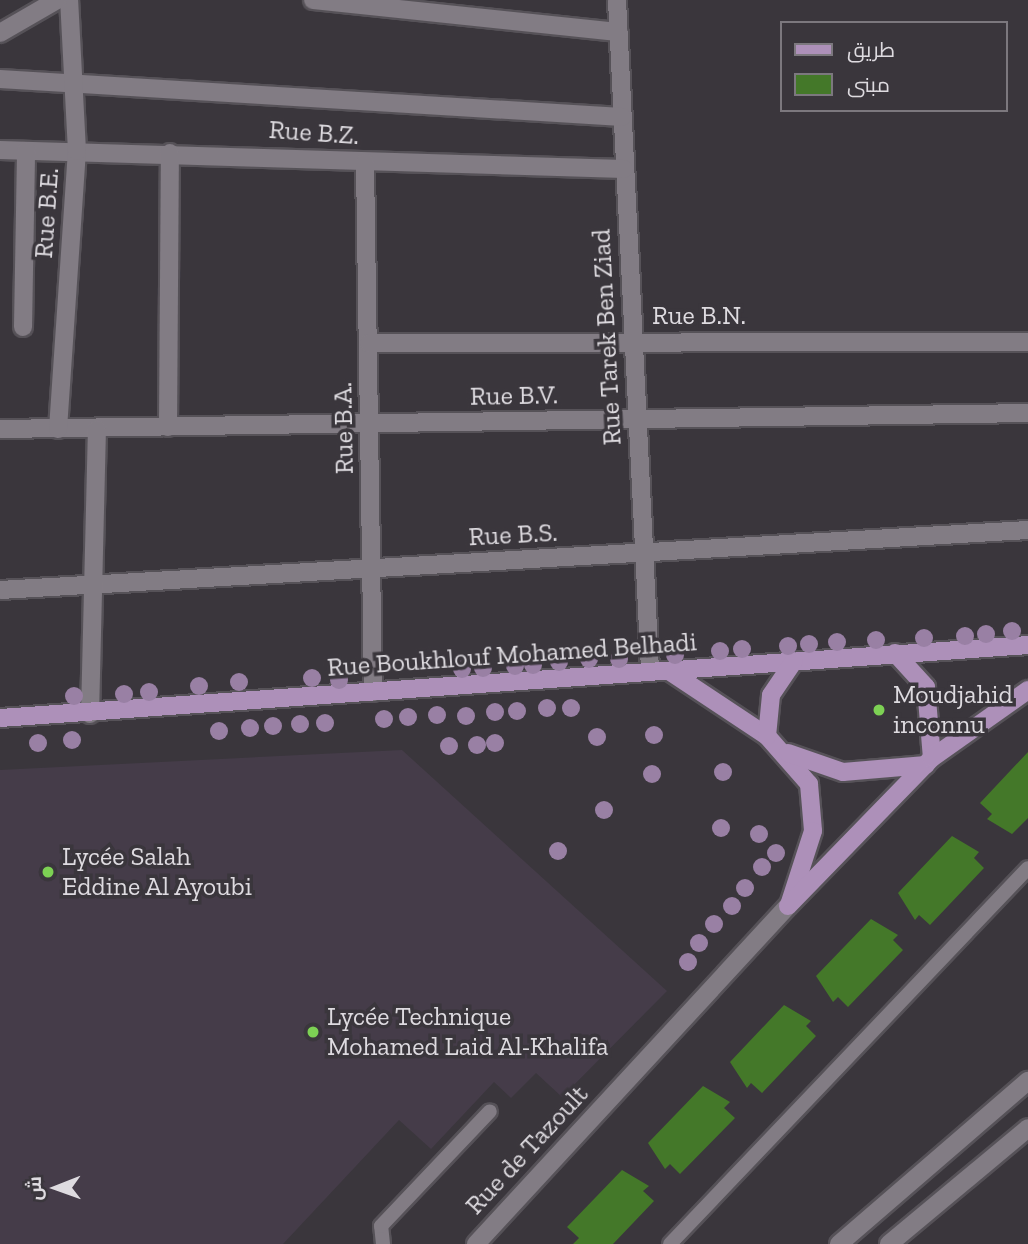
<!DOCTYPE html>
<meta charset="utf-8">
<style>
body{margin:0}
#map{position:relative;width:1028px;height:1244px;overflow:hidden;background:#3a363c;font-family:"Zilla Slab",Cairo,serif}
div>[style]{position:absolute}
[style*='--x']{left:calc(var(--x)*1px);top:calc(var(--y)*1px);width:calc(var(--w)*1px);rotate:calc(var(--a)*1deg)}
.built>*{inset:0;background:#453c49}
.building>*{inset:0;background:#447829}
.roads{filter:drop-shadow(2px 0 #565258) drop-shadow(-2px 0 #565258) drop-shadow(0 2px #565258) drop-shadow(0 -2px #565258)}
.service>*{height:14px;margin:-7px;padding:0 7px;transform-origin:7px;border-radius:7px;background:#827c84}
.minor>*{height:18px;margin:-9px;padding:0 9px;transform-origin:9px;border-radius:9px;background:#827c84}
.tertiary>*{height:18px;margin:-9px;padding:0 9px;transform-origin:9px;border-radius:9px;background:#827c84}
.secondary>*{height:18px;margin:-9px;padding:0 9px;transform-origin:9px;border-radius:9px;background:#827c84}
.primary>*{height:18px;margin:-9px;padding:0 9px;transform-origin:9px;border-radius:9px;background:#ad90b9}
.trees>*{width:18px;height:18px;margin:-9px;border-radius:50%;background:#9980a4}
.dots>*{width:19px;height:19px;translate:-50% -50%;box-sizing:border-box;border:4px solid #3a363c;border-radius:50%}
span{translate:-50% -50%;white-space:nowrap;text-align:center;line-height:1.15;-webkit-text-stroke:7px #3a363c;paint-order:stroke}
.street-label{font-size:26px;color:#dedbe0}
.poi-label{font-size:26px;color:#dedbe0}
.left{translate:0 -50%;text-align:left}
.legend{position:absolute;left:780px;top:21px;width:228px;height:91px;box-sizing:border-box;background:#3a363c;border:2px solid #7c787e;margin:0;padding:9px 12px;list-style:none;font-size:21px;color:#dedbe0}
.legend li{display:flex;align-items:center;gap:14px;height:35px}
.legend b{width:35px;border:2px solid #7c787e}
.north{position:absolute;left:21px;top:1153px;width:70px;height:70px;-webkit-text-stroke:5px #3a363c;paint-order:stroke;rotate:269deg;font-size:19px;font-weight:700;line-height:28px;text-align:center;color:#dedbe0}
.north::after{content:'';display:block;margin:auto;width:24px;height:32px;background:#dedbe0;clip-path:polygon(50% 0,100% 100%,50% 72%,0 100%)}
</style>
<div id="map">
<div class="built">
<i style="clip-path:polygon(402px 750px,667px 991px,562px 1097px,536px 1073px,511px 1098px,494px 1082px,431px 1149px,399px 1120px,283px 1244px,0 1244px,0 770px)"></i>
</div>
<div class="building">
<i style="clip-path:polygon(1028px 752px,1028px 818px,1012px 834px,987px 819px,992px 814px,980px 803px)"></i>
<i style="clip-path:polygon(952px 836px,979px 852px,974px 858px,984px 868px,930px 925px,919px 915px,915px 920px,898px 893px)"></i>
<i style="clip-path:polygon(871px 919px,898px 935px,893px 940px,903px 950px,848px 1007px,838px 997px,833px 1002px,816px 976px)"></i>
<i style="clip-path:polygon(784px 1005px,811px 1021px,806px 1026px,816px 1036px,762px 1093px,751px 1083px,747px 1088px,730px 1062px)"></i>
<i style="clip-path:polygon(703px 1086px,730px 1102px,724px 1108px,735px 1118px,680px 1174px,670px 1164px,665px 1169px,648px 1143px)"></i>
<i style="clip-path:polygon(622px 1170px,649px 1186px,643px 1191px,654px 1201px,613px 1244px,573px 1244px,579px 1238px,567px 1227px)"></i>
</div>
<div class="roads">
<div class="service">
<i style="--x:383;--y:1244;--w:18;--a:-96"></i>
<i style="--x:381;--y:1226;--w:158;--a:-46.5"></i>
<i style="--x:670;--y:1244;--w:519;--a:-46.4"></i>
</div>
<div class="minor">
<i style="--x:313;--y:0;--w:307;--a:6"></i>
<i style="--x:617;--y:0;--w:672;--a:87.18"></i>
<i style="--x:0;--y:79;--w:623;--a:3.5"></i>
<i style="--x:0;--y:150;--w:624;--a:1.74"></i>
<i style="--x:365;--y:163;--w:529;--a:89.13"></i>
<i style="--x:23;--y:327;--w:176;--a:-89"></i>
<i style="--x:369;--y:343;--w:659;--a:-0.09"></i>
<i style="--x:168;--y:427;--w:274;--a:-89.6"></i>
<i style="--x:0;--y:429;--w:1028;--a:-0.89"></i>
<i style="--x:58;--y:429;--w:279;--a:-86.1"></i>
<i style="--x:77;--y:151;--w:151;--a:-93"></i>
<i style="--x:0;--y:590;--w:1030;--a:-3.34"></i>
<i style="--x:90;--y:714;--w:285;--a:-88.6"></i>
<i style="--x:839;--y:1244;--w:250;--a:-40.8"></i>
<i style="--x:889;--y:1244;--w:181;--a:-39.8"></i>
</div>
<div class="tertiary">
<i style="--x:0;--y:33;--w:66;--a:-30.1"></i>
</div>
<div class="secondary">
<i style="--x:476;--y:1244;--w:460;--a:-47.3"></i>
</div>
<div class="primary">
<i style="--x:895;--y:653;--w:46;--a:47.6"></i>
<i style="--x:926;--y:687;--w:71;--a:85.2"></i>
<i style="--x:669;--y:671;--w:118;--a:33.6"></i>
<i style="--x:767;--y:736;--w:64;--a:48.8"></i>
<i style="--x:809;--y:784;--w:47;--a:85.1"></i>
<i style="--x:813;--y:831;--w:75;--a:107.9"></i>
<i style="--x:0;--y:718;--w:1031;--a:-4.06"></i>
<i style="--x:767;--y:736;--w:41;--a:-84.4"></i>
<i style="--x:771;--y:695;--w:41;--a:-55.9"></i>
<i style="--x:788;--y:753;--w:58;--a:19.1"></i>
<i style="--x:843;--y:772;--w:83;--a:-4.8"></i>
<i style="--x:788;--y:906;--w:206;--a:-45.8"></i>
<i style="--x:932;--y:758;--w:118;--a:-35.3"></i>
</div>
</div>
<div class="trees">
<i style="left:1012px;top:631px"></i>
<i style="left:986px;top:634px"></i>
<i style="left:965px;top:636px"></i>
<i style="left:924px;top:638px"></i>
<i style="left:876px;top:640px"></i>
<i style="left:837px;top:642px"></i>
<i style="left:809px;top:644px"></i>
<i style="left:788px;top:646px"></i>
<i style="left:742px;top:649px"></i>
<i style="left:720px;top:651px"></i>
<i style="left:675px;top:655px"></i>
<i style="left:589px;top:659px"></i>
<i style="left:619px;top:659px"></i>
<i style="left:559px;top:662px"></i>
<i style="left:533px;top:665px"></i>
<i style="left:515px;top:666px"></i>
<i style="left:483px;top:668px"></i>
<i style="left:462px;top:669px"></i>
<i style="left:312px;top:678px"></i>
<i style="left:339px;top:680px"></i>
<i style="left:239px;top:682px"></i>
<i style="left:199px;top:686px"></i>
<i style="left:149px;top:692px"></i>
<i style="left:124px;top:694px"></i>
<i style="left:74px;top:696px"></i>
<i style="left:547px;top:708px"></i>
<i style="left:571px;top:708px"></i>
<i style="left:517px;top:711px"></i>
<i style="left:495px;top:712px"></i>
<i style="left:437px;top:715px"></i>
<i style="left:466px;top:716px"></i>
<i style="left:408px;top:717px"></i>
<i style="left:384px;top:719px"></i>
<i style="left:325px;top:723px"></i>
<i style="left:300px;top:724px"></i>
<i style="left:273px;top:726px"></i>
<i style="left:250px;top:728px"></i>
<i style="left:219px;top:731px"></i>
<i style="left:654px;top:735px"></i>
<i style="left:597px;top:737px"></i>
<i style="left:72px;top:740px"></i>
<i style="left:38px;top:743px"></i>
<i style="left:495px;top:743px"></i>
<i style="left:477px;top:745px"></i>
<i style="left:449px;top:746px"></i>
<i style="left:723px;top:772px"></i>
<i style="left:652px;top:774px"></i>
<i style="left:604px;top:810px"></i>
<i style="left:721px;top:828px"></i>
<i style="left:759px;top:834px"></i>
<i style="left:558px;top:851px"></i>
<i style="left:776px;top:853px"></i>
<i style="left:762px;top:867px"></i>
<i style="left:745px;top:888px"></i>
<i style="left:732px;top:906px"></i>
<i style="left:714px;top:924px"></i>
<i style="left:699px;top:943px"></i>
<i style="left:688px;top:962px"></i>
</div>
<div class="dots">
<i style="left:879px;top:710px;background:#7dd154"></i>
<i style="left:48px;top:872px;background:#7dd154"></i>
<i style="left:313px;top:1032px;background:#7dd154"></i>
</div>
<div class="street-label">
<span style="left:314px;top:133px;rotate:4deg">Rue B.Z.</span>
<span style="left:47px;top:213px;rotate:-86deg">Rue B.E.</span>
<span style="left:699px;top:316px">Rue B.N.</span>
<span style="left:607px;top:337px;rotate:-93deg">Rue Tarek Ben Ziad</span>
<span style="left:514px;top:396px;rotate:-1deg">Rue B.V.</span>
<span style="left:344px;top:428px;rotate:-91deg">Rue B.A.</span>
<span style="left:513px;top:535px;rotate:-3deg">Rue B.S.</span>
<span style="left:512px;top:655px;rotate:-4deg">Rue Boukhlouf Mohamed Belhadi</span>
<span style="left:527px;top:1150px;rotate:-47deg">Rue de Tazoult</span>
</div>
<div class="poi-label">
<span class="left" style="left:893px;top:710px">Moudjahid<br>inconnu</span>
<span class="left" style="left:62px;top:872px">Lycée Salah<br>Eddine Al Ayoubi</span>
<span class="left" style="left:327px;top:1032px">Lycée Technique<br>Mohamed Laid Al-Khalifa</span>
</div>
<ul class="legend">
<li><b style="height:9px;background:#ad90b9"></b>طريق</li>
<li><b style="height:19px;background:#447829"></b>مبنى</li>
</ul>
<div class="north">ش</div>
</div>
